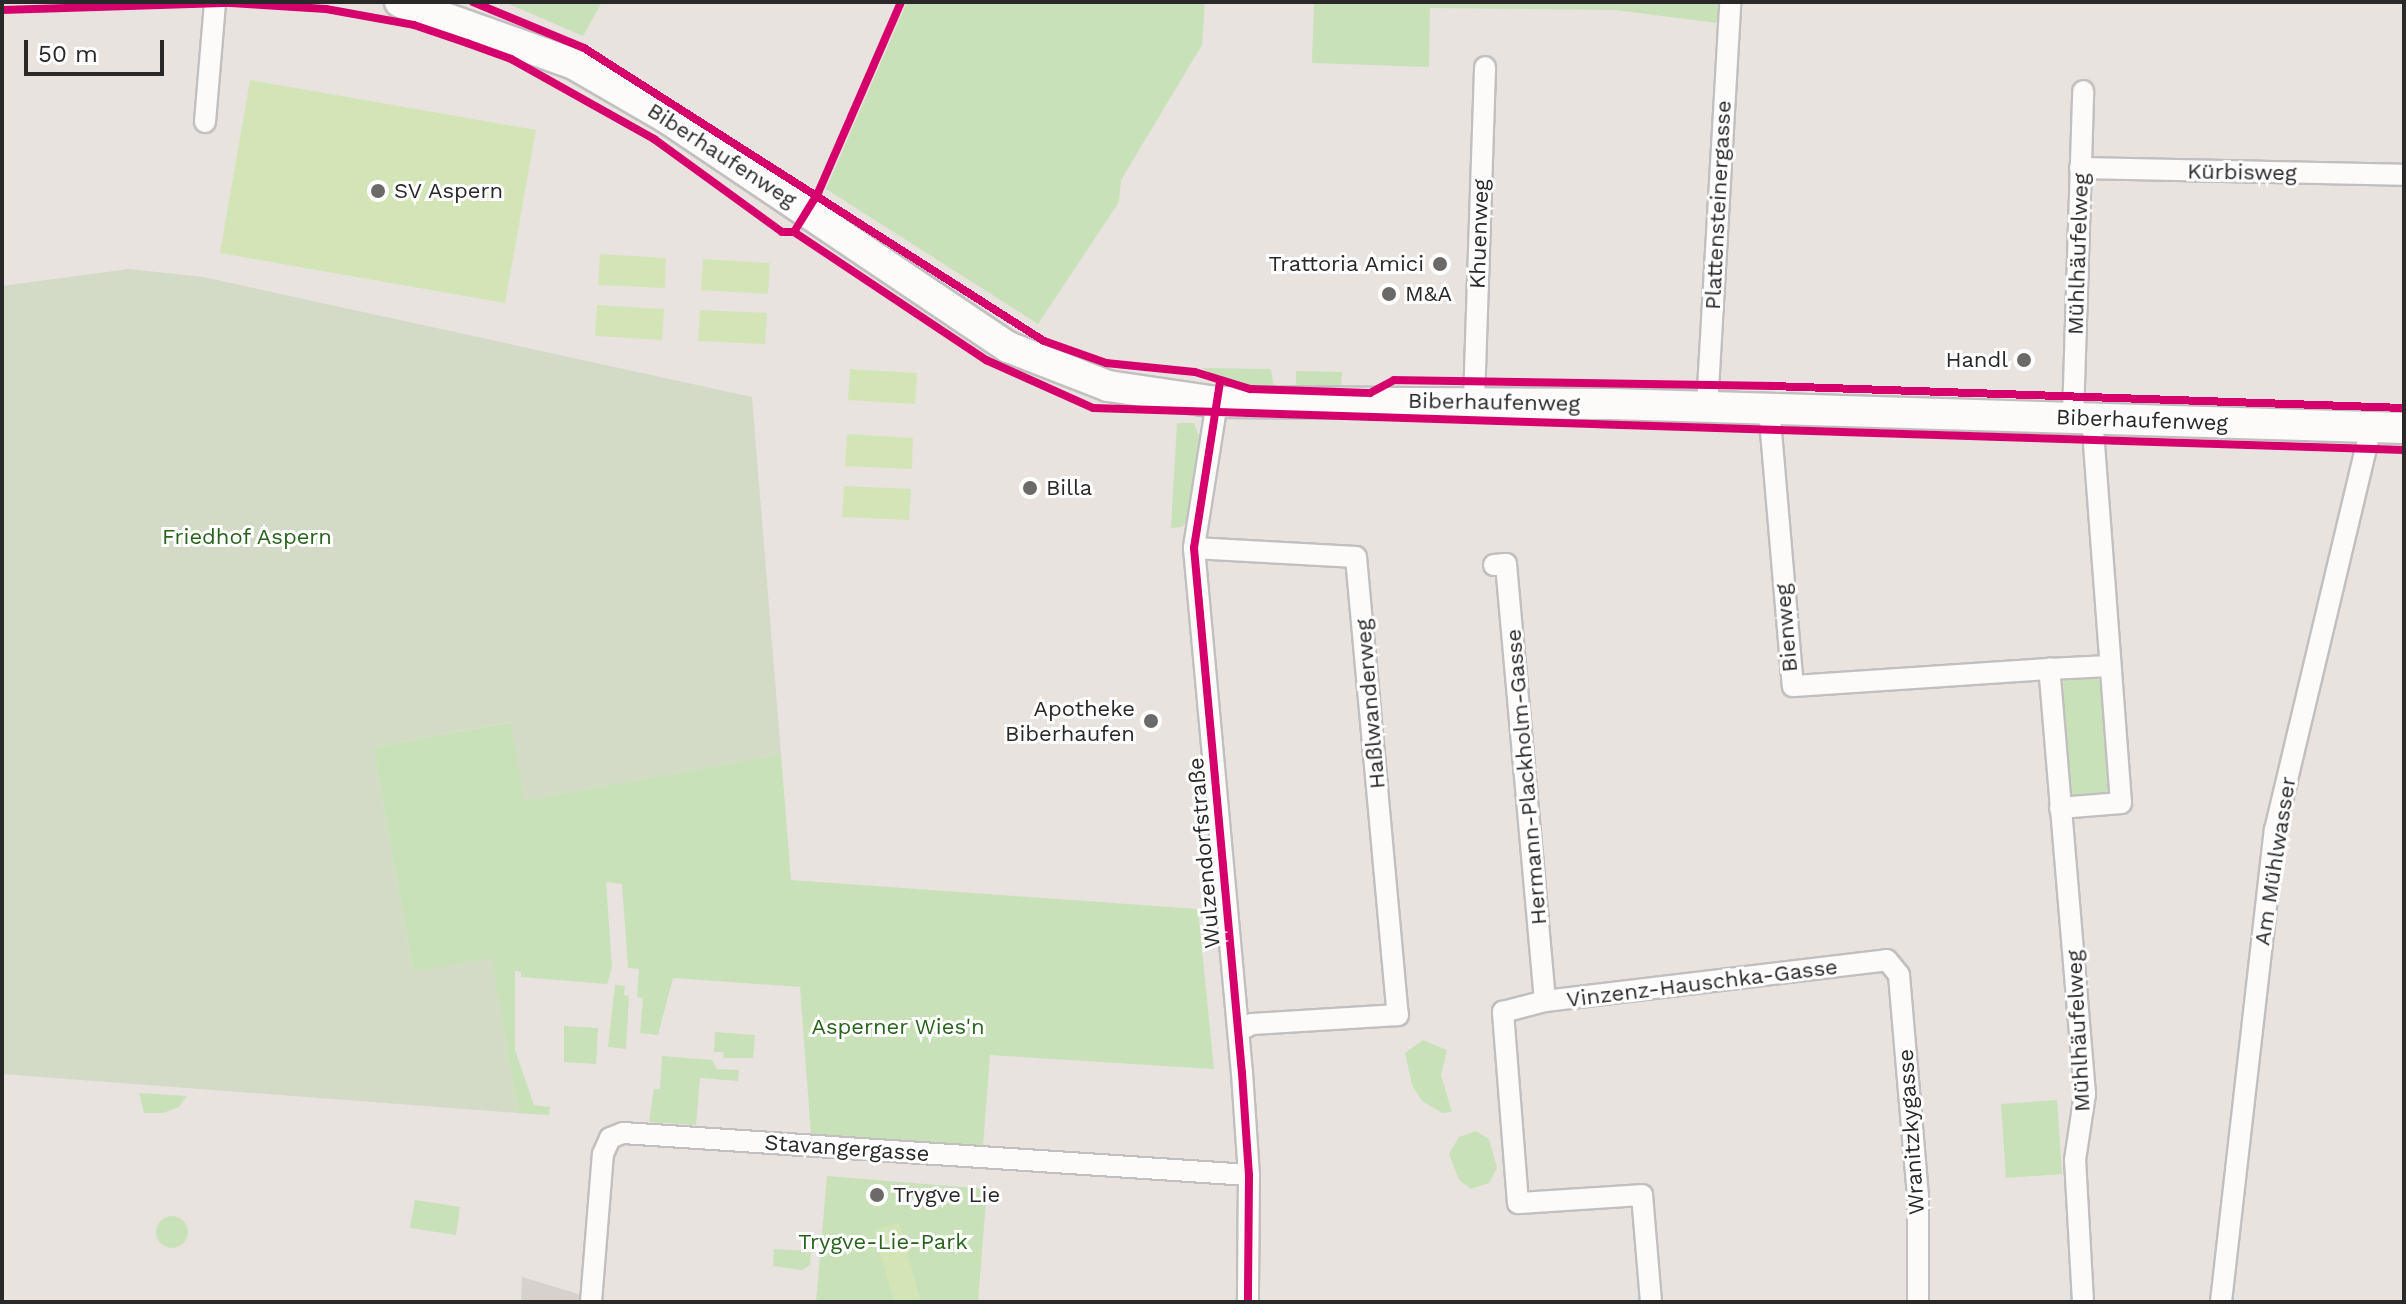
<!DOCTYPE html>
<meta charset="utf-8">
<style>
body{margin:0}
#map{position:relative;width:2406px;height:1304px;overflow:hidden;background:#e8e3de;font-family:"Work Sans",sans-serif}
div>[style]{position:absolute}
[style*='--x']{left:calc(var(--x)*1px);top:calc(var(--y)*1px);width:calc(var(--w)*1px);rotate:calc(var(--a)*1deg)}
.green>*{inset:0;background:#c9e1b8}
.round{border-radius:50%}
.cemetery>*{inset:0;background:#d3dbc6}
.pitch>*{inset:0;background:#d3e5b6}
.plaza>*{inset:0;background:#d6d1cd}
.roads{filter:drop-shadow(2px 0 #c1bfbf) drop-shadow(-2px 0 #c1bfbf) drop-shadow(0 2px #c1bfbf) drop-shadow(0 -2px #c1bfbf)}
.street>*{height:20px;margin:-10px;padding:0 10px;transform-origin:10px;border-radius:10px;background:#fcfbfa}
.secondary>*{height:30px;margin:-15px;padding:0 15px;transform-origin:15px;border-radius:15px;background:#fcfbfa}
.cycleway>*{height:8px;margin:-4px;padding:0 4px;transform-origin:4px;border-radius:4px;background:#d6006c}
.dots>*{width:22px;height:22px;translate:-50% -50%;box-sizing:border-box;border:4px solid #fff;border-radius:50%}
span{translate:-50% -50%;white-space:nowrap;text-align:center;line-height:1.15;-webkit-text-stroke:6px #fff;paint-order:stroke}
.street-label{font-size:22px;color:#292929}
.poi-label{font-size:22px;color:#292929}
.left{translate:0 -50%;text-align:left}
.right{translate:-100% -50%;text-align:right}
.park-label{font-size:22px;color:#28631c}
.frame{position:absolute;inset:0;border:4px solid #292929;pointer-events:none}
.scale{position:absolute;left:24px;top:40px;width:140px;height:36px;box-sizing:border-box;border:4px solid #292929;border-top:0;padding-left:10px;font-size:24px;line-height:28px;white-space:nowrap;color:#292929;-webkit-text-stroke:6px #fff;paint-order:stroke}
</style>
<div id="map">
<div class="green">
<i style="clip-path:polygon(504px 2px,602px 2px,583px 36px)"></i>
<i style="clip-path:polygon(907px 2px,1205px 2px,1202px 45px,1121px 180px,1119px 202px,1038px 324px,826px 189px)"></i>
<i style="clip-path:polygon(1314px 2px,1718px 2px,1717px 23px,1615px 10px,1430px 8px,1429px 67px,1312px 63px)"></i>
<i style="clip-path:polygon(1201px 368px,1271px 369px,1274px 388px,1235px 385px)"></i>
<i style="clip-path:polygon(1296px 371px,1342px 372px,1341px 390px,1296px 389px)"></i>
<i style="clip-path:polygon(1177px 423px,1194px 423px,1202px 444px,1188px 520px,1182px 527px,1171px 528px)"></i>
<i style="clip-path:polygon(2093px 675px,2104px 685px,2112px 785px,2103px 797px,2076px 799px,2069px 795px,2057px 688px,2068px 678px)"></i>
<i style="clip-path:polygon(511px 722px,525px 800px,781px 754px,791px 880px,1198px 909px,1214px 1069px,990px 1055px,983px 1146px,811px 1135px,800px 987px,673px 978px,658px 1035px,640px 1033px,643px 998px,637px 997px,639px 969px,628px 968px,622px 884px,606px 882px,612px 968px,607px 984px,521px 977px,521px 972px,515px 971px,515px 1050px,534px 1105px,550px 1107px,549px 1115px,518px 1113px,491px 959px,413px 972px,373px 747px)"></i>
<i style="clip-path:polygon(615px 985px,625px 986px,624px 995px,629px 996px,626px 1049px,608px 1047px)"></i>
<i style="clip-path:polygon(564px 1026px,598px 1028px,596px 1064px,564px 1062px)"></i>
<i style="clip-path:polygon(715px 1032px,755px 1035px,753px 1058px,723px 1058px,724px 1052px,714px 1052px)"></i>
<i style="clip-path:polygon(1423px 1040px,1447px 1050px,1441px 1075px,1452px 1112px,1442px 1113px,1422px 1101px,1412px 1085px,1405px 1053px)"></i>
<i style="clip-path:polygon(662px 1056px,712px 1060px,717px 1069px,739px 1070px,738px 1081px,700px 1078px,696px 1125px,649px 1122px,654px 1089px,660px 1089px)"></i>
<i style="clip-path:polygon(139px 1093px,187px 1096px,179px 1107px,163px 1113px,144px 1113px)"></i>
<i style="clip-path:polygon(2057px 1100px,2062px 1174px,2006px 1178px,2001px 1104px)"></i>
<i style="clip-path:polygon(1476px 1131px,1489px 1139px,1497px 1168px,1489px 1183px,1471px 1189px,1459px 1180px,1449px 1154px,1459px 1137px)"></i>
<i style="clip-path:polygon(827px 1176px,987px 1189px,978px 1302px,816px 1302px)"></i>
<i style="clip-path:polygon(415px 1200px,460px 1207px,456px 1235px,410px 1228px)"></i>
<i class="round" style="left:156px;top:1216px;width:32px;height:32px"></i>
<i style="clip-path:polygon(774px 1249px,811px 1251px,810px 1265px,802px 1270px,773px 1266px)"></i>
</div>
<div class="cemetery">
<i style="clip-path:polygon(129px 269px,203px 277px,752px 397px,781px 754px,525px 800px,510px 722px,373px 747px,413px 972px,491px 958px,518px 1113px,2px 1074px,2px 286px)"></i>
</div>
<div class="pitch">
<i style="clip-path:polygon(250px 80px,536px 130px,505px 303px,220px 253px)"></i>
<i style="clip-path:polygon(600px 254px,666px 258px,665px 288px,598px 285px)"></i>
<i style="clip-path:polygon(703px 259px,770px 263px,768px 294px,701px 290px)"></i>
<i style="clip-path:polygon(597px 305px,664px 309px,662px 340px,595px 336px)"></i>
<i style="clip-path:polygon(700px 310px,767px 313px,765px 344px,698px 341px)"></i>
<i style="clip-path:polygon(850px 369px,917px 373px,915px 404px,848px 400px)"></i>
<i style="clip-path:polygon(847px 434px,913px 438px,912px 469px,845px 466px)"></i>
<i style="clip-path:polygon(844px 486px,911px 489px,909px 520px,842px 517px)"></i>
<i style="clip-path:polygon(899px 1223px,921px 1302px,894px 1302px,874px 1230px)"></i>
</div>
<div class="plaza">
<i style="clip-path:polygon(522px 1277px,575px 1293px,594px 1302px,521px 1302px)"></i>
</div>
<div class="roads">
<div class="street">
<i style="--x:205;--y:122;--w:120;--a:-85.2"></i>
<i style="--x:2080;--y:168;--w:324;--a:1.2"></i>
<i style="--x:1474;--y:401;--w:334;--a:-88.1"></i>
<i style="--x:1217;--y:402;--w:148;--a:99"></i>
<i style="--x:1194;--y:548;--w:527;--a:84.78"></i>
<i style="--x:1242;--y:1073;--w:102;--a:86.1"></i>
<i style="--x:1249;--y:1175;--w:127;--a:90.5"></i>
<i style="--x:1707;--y:407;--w:406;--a:-86.7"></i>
<i style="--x:1769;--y:408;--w:279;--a:85.1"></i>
<i style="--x:1793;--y:686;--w:257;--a:-3.8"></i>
<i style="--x:2073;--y:417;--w:326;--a:-88.2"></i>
<i style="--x:1194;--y:548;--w:162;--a:3.2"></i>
<i style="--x:1356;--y:557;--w:460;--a:84.8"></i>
<i style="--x:1398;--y:1015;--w:146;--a:176.5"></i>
<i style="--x:1252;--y:1024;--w:15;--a:152"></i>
<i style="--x:1494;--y:565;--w:12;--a:-5"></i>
<i style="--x:1506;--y:564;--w:439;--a:84.9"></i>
<i style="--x:2060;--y:808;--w:61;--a:-4.7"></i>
<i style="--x:2121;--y:803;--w:386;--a:-94.3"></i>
<i style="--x:591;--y:1302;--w:148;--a:-85.4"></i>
<i style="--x:603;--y:1154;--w:17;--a:-66"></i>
<i style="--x:610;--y:1138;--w:14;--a:-21"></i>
<i style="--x:623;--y:1133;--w:627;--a:3.84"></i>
<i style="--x:1651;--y:1302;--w:107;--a:-94.8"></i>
<i style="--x:1642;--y:1195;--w:124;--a:176.3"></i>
<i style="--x:1518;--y:1203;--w:192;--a:-94.5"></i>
<i style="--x:1503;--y:1012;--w:43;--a:-14.7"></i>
<i style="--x:1545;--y:1001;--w:344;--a:-6.8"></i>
<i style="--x:1887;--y:960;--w:19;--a:51"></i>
<i style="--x:1899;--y:975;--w:221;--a:85.1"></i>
<i style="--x:1918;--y:1195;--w:107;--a:90"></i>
<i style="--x:2083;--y:1302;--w:142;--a:-93.2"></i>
<i style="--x:2075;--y:1160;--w:67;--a:-81.4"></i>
<i style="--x:2085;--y:1094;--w:427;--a:-94.8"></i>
<i style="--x:2049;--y:669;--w:60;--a:-2.9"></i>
<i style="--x:2221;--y:1302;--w:475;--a:-83.5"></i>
<i style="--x:2275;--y:830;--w:414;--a:-76.6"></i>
</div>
<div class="secondary">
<i style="--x:400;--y:2;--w:185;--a:19.6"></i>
<i style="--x:574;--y:64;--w:108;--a:30.1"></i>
<i style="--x:667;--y:118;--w:411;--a:33.9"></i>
<i style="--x:1008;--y:347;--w:107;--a:21.3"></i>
<i style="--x:1108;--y:386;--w:110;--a:8.4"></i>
<i style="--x:1217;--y:402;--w:395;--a:0.3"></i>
<i style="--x:1612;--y:404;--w:792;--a:1.74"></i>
</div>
</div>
<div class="cycleway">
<i style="--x:473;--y:2;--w:120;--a:22.5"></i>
<i style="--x:584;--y:48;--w:545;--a:32.5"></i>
<i style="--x:1044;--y:341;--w:66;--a:19.5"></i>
<i style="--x:1106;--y:363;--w:89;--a:5.8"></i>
<i style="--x:1195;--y:372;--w:58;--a:17.2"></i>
<i style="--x:1250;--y:389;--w:120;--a:1.9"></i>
<i style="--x:1370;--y:393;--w:27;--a:-28"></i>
<i style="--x:1394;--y:380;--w:377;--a:0.9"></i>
<i style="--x:1771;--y:386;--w:633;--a:1.99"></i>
<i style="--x:2;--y:10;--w:229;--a:-1.8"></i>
<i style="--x:231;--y:3;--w:95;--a:3.6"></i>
<i style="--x:326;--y:9;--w:89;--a:10.3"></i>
<i style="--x:414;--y:25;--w:56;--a:18.8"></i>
<i style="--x:467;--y:43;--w:47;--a:20"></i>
<i style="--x:511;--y:59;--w:164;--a:29.2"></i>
<i style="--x:654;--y:139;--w:158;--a:36"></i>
<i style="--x:782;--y:232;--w:12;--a:0"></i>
<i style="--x:794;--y:232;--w:231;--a:33.7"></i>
<i style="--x:986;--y:360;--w:117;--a:24.2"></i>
<i style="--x:1093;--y:408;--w:1312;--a:1.83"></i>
<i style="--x:794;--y:232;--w:46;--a:-58.4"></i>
<i style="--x:818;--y:193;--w:208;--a:-66.5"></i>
<i style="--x:1220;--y:382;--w:168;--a:98.9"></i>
<i style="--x:1194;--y:548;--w:527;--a:84.78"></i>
<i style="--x:1242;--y:1073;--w:102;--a:86.1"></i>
<i style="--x:1249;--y:1175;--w:127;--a:90.5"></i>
</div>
<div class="dots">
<i style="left:378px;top:191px;background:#6c6a68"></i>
<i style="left:1440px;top:264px;background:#6c6a68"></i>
<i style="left:1389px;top:294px;background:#6c6a68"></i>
<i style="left:2024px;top:360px;background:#6c6a68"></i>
<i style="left:1030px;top:488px;background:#6c6a68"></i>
<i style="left:1151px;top:721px;background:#6c6a68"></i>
<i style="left:877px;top:1195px;background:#6c6a68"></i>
</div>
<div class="street-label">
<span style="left:722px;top:155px;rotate:33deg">Biberhaufenweg</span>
<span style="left:2242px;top:172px;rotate:1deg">Kürbisweg</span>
<span style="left:1718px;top:205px;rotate:-87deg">Plattensteinergasse</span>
<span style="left:1479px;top:234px;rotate:-88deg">Khuenweg</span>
<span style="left:2078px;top:254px;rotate:-88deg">Mühlhäufelweg</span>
<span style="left:1494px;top:402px;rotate:1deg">Biberhaufenweg</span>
<span style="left:2142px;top:420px;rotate:2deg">Biberhaufenweg</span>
<span style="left:1786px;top:628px;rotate:-95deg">Bienweg</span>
<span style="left:1370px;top:704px;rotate:-95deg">Haßlwanderweg</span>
<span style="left:1526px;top:777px;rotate:-95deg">Hermann-Plackholm-Gasse</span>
<span style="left:1204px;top:853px;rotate:-95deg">Wulzendorfstraße</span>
<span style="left:2275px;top:861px;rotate:-81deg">Am Mühlwasser</span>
<span style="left:1702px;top:983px;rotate:-7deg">Vinzenz-Hauschka-Gasse</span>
<span style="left:2078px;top:1031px;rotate:-93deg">Mühlhäufelweg</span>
<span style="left:1911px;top:1132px;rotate:-94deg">Wranitzkygasse</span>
<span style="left:847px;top:1148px;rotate:4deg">Stavangergasse</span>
</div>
<div class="poi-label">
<span class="left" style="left:394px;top:191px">SV Aspern</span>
<span class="right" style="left:1424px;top:264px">Trattoria Amici</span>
<span class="left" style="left:1405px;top:294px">M&amp;A</span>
<span class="right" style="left:2008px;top:360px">Handl</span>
<span class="left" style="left:1046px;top:488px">Billa</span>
<span class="right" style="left:1135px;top:721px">Apotheke<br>Biberhaufen</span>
<span class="left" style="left:893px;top:1195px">Trygve Lie</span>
</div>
<div class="park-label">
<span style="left:247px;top:537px">Friedhof Aspern</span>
<span style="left:898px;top:1027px">Asperner Wies'n</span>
<span style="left:883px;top:1242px">Trygve-Lie-Park</span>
</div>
<div class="frame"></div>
<div class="scale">50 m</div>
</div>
